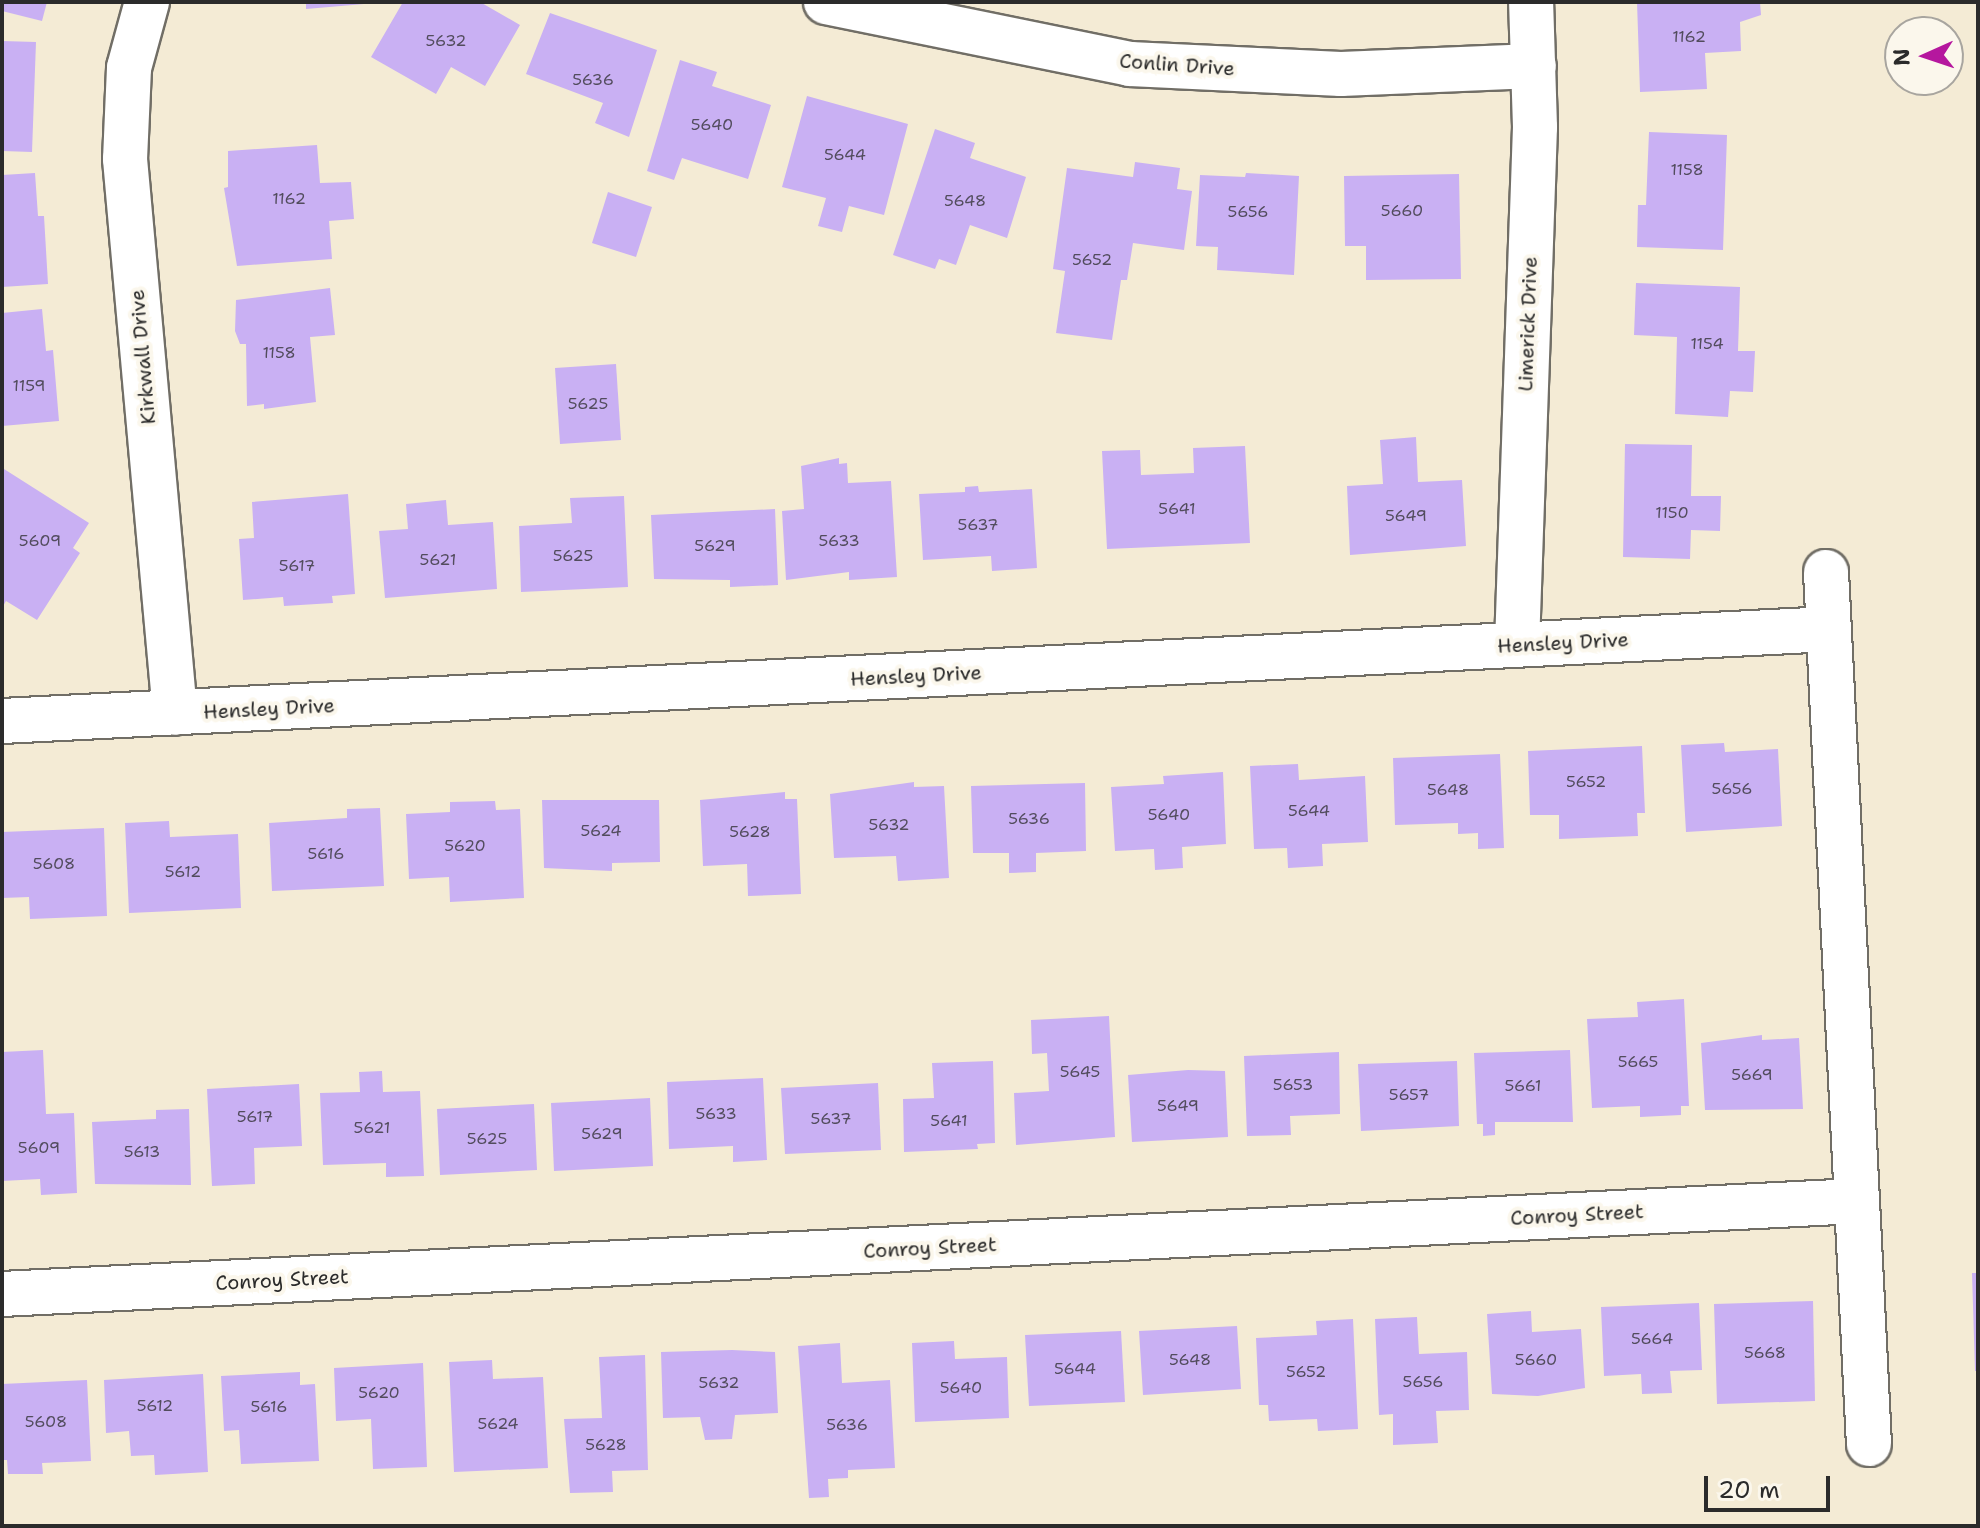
<!DOCTYPE html>
<style>
body{margin:0}
#map{position:relative;width:1980px;height:1528px;overflow:hidden;background:#f4ebd5;font-family:"Shantell Sans",sans-serif}
div>[style]{position:absolute}
[style*='--x']{left:calc(var(--x)*1px);top:calc(var(--y)*1px);width:calc(var(--w)*1px);rotate:calc(var(--a)*1deg)}
.building>*{inset:0;background:#c9b0f3}
.roads{filter:drop-shadow(2px 0 #716e66) drop-shadow(-2px 0 #716e66) drop-shadow(0 2px #716e66) drop-shadow(0 -2px #716e66)}
.minor>*{height:44px;margin:-22px;padding:0 22px;transform-origin:22px;border-radius:22px;background:#fff}
span{translate:-50% -50%;white-space:nowrap;text-align:center;line-height:1.15;-webkit-text-stroke:8px #fbf7ec;paint-order:stroke}
.number-label{font-size:16px;color:#524c5d}
.number-label span{-webkit-text-stroke-width:0}
.street-label{font-size:20px;color:#2b2b2b}
.frame{position:absolute;inset:0;border:4px solid #2b2b2b;pointer-events:none}
.north{position:absolute;left:1884px;top:16px;width:80px;height:80px;box-sizing:border-box;background:#fbf7ec;border:2px solid #a8a59f;border-radius:50%;rotate:267deg;font-size:22px;font-weight:700;line-height:32px;text-align:center;color:#2b2b2b}
.north::after{content:'';display:block;margin:auto;width:28px;height:36px;background:#b5179e;clip-path:polygon(50% 0,100% 100%,50% 72%,0 100%)}
.scale{position:absolute;left:1704px;top:1476px;width:126px;height:36px;box-sizing:border-box;border:4px solid #2b2b2b;border-top:0;padding-left:10px;font-size:24px;line-height:28px;white-space:nowrap;color:#2b2b2b;-webkit-text-stroke:6px #fbf7ec;paint-order:stroke}
</style>
<div id="map">
<div class="building">
<i style="clip-path:polygon(2px 2px,47px 2px,42px 21px,2px 11px)"></i>
<i style="clip-path:polygon(306px 2px,363px 2px,364px 4px,306px 9px)"></i>
<i style="clip-path:polygon(403px 2px,480px 2px,520px 25px,485px 86px,451px 67px,436px 94px,371px 57px)"></i>
<i style="clip-path:polygon(1637px 2px,1760px 2px,1761px 15px,1740px 22px,1741px 51px,1705px 53px,1707px 89px,1640px 92px)"></i>
<i style="clip-path:polygon(550px 13px,657px 50px,629px 137px,595px 123px,603px 103px,526px 74px)"></i>
<i style="clip-path:polygon(2px 41px,36px 42px,32px 152px,2px 151px)"></i>
<i style="clip-path:polygon(680px 60px,717px 72px,712px 86px,771px 105px,748px 179px,682px 158px,674px 180px,647px 171px)"></i>
<i style="clip-path:polygon(807px 96px,908px 124px,884px 215px,849px 206px,842px 232px,818px 226px,826px 198px,782px 187px)"></i>
<i style="clip-path:polygon(935px 129px,975px 143px,970px 158px,1026px 177px,1007px 238px,970px 225px,956px 265px,939px 259px,935px 269px,893px 255px)"></i>
<i style="clip-path:polygon(1649px 132px,1727px 135px,1723px 250px,1637px 247px,1638px 205px,1646px 205px)"></i>
<i style="clip-path:polygon(317px 145px,320px 183px,351px 182px,354px 219px,329px 221px,332px 259px,237px 266px,224px 188px,228px 187px,228px 151px)"></i>
<i style="clip-path:polygon(1135px 162px,1180px 168px,1177px 189px,1192px 191px,1184px 250px,1133px 243px,1127px 280px,1121px 280px,1112px 340px,1056px 333px,1065px 271px,1053px 269px,1067px 168px,1133px 177px)"></i>
<i style="clip-path:polygon(35px 173px,38px 216px,44px 216px,48px 284px,2px 287px,2px 175px)"></i>
<i style="clip-path:polygon(1246px 173px,1299px 176px,1294px 275px,1217px 270px,1218px 247px,1196px 246px,1200px 175px,1245px 177px)"></i>
<i style="clip-path:polygon(1459px 174px,1461px 279px,1366px 280px,1366px 246px,1345px 246px,1344px 176px)"></i>
<i style="clip-path:polygon(608px 192px,652px 207px,636px 257px,592px 243px)"></i>
<i style="clip-path:polygon(1636px 283px,1740px 287px,1738px 351px,1755px 351px,1753px 392px,1730px 391px,1728px 417px,1675px 414px,1677px 337px,1634px 335px)"></i>
<i style="clip-path:polygon(330px 288px,335px 335px,310px 337px,316px 402px,264px 409px,264px 404px,247px 406px,246px 344px,240px 344px,235px 331px,236px 300px)"></i>
<i style="clip-path:polygon(42px 309px,46px 351px,53px 350px,59px 421px,2px 426px,2px 313px)"></i>
<i style="clip-path:polygon(616px 364px,621px 440px,560px 444px,555px 368px)"></i>
<i style="clip-path:polygon(1416px 437px,1418px 482px,1462px 480px,1466px 546px,1350px 555px,1347px 486px,1383px 484px,1380px 440px)"></i>
<i style="clip-path:polygon(1625px 444px,1692px 445px,1691px 496px,1721px 496px,1720px 531px,1691px 530px,1690px 559px,1623px 557px)"></i>
<i style="clip-path:polygon(1245px 446px,1250px 543px,1107px 549px,1102px 451px,1140px 450px,1141px 475px,1194px 473px,1193px 448px)"></i>
<i style="clip-path:polygon(839px 458px,839px 464px,847px 463px,848px 483px,891px 481px,897px 577px,849px 580px,849px 572px,786px 580px,782px 511px,804px 509px,801px 466px)"></i>
<i style="clip-path:polygon(4px 469px,89px 523px,73px 548px,80px 553px,37px 620px,6px 601px,2px 608px)"></i>
<i style="clip-path:polygon(978px 486px,979px 492px,1032px 489px,1037px 568px,992px 571px,991px 556px,923px 560px,919px 494px,965px 492px,965px 487px)"></i>
<i style="clip-path:polygon(348px 494px,355px 594px,332px 596px,333px 603px,284px 606px,283px 597px,243px 600px,239px 539px,254px 538px,252px 502px)"></i>
<i style="clip-path:polygon(624px 496px,628px 587px,521px 592px,519px 526px,572px 523px,570px 498px)"></i>
<i style="clip-path:polygon(446px 500px,448px 525px,493px 522px,497px 589px,385px 598px,379px 531px,408px 529px,406px 504px)"></i>
<i style="clip-path:polygon(775px 509px,778px 585px,730px 587px,730px 580px,654px 579px,651px 515px)"></i>
<i style="clip-path:polygon(1724px 743px,1725px 752px,1778px 749px,1782px 826px,1686px 832px,1681px 745px)"></i>
<i style="clip-path:polygon(1642px 746px,1645px 813px,1637px 813px,1638px 836px,1559px 839px,1559px 815px,1530px 815px,1528px 751px)"></i>
<i style="clip-path:polygon(1500px 754px,1504px 848px,1478px 849px,1478px 833px,1458px 834px,1458px 823px,1395px 825px,1393px 758px)"></i>
<i style="clip-path:polygon(1298px 764px,1299px 780px,1365px 776px,1368px 842px,1322px 844px,1323px 866px,1288px 868px,1287px 848px,1254px 849px,1250px 766px)"></i>
<i style="clip-path:polygon(1223px 772px,1226px 844px,1182px 847px,1183px 868px,1155px 870px,1154px 849px,1115px 851px,1111px 787px,1164px 784px,1163px 776px)"></i>
<i style="clip-path:polygon(914px 782px,914px 787px,944px 786px,949px 878px,898px 881px,896px 856px,834px 858px,830px 794px)"></i>
<i style="clip-path:polygon(1085px 783px,1086px 851px,1036px 853px,1036px 872px,1009px 873px,1009px 853px,973px 853px,971px 786px)"></i>
<i style="clip-path:polygon(785px 792px,785px 799px,797px 799px,801px 894px,748px 896px,747px 864px,703px 866px,700px 800px)"></i>
<i style="clip-path:polygon(542px 800px,659px 800px,660px 862px,612px 863px,612px 871px,544px 868px)"></i>
<i style="clip-path:polygon(495px 801px,496px 810px,520px 809px,524px 898px,450px 902px,449px 877px,409px 879px,406px 814px,450px 812px,450px 802px)"></i>
<i style="clip-path:polygon(380px 808px,384px 886px,272px 891px,269px 823px,347px 818px,347px 809px)"></i>
<i style="clip-path:polygon(169px 821px,170px 837px,238px 834px,241px 908px,129px 913px,125px 823px)"></i>
<i style="clip-path:polygon(104px 828px,107px 916px,30px 919px,29px 897px,2px 898px,2px 832px)"></i>
<i style="clip-path:polygon(1684px 999px,1689px 1106px,1681px 1106px,1681px 1115px,1640px 1117px,1640px 1106px,1592px 1108px,1587px 1019px,1638px 1017px,1637px 1002px)"></i>
<i style="clip-path:polygon(1109px 1016px,1115px 1137px,1016px 1145px,1014px 1093px,1049px 1091px,1047px 1053px,1032px 1054px,1031px 1020px)"></i>
<i style="clip-path:polygon(1762px 1035px,1762px 1040px,1799px 1038px,1803px 1109px,1705px 1110px,1701px 1043px)"></i>
<i style="clip-path:polygon(43px 1050px,46px 1114px,74px 1113px,77px 1193px,41px 1195px,40px 1179px,2px 1181px,2px 1052px)"></i>
<i style="clip-path:polygon(1570px 1050px,1573px 1122px,1495px 1122px,1495px 1135px,1483px 1136px,1483px 1124px,1477px 1124px,1474px 1053px)"></i>
<i style="clip-path:polygon(1339px 1052px,1340px 1114px,1290px 1116px,1291px 1135px,1247px 1136px,1244px 1056px)"></i>
<i style="clip-path:polygon(993px 1061px,995px 1143px,977px 1144px,978px 1149px,904px 1152px,903px 1099px,934px 1098px,932px 1063px)"></i>
<i style="clip-path:polygon(1457px 1061px,1459px 1126px,1361px 1131px,1358px 1064px)"></i>
<i style="clip-path:polygon(1188px 1070px,1225px 1071px,1228px 1137px,1132px 1142px,1128px 1075px)"></i>
<i style="clip-path:polygon(382px 1071px,383px 1092px,420px 1091px,424px 1176px,386px 1177px,386px 1163px,323px 1165px,320px 1093px,360px 1092px,359px 1072px)"></i>
<i style="clip-path:polygon(763px 1078px,767px 1160px,733px 1162px,733px 1146px,669px 1149px,667px 1082px)"></i>
<i style="clip-path:polygon(878px 1083px,881px 1150px,785px 1154px,781px 1088px)"></i>
<i style="clip-path:polygon(299px 1084px,302px 1146px,254px 1148px,255px 1184px,212px 1186px,207px 1089px)"></i>
<i style="clip-path:polygon(650px 1098px,653px 1166px,554px 1171px,551px 1103px)"></i>
<i style="clip-path:polygon(534px 1104px,537px 1170px,440px 1175px,437px 1109px)"></i>
<i style="clip-path:polygon(189px 1109px,191px 1185px,95px 1184px,92px 1122px,156px 1119px,156px 1110px)"></i>
<i style="clip-path:polygon(1972px 1273px,1978px 1273px,1978px 1371px,1975px 1371px)"></i>
<i style="clip-path:polygon(1813px 1301px,1815px 1401px,1717px 1404px,1714px 1304px)"></i>
<i style="clip-path:polygon(1699px 1303px,1702px 1370px,1670px 1371px,1672px 1393px,1642px 1394px,1641px 1374px,1604px 1376px,1601px 1307px)"></i>
<i style="clip-path:polygon(1531px 1311px,1532px 1332px,1581px 1329px,1585px 1388px,1538px 1396px,1492px 1394px,1487px 1314px)"></i>
<i style="clip-path:polygon(1417px 1317px,1419px 1354px,1467px 1352px,1469px 1410px,1436px 1411px,1438px 1443px,1393px 1445px,1393px 1414px,1379px 1415px,1375px 1319px)"></i>
<i style="clip-path:polygon(1353px 1319px,1358px 1429px,1318px 1431px,1317px 1419px,1269px 1421px,1268px 1405px,1259px 1405px,1256px 1338px,1317px 1335px,1316px 1321px)"></i>
<i style="clip-path:polygon(1237px 1326px,1241px 1389px,1143px 1395px,1139px 1331px)"></i>
<i style="clip-path:polygon(1121px 1331px,1125px 1402px,1029px 1406px,1025px 1335px)"></i>
<i style="clip-path:polygon(954px 1341px,955px 1359px,1007px 1357px,1009px 1418px,915px 1422px,912px 1343px)"></i>
<i style="clip-path:polygon(840px 1343px,842px 1383px,890px 1380px,895px 1468px,848px 1470px,848px 1478px,828px 1479px,829px 1497px,809px 1498px,798px 1346px)"></i>
<i style="clip-path:polygon(732px 1350px,775px 1352px,778px 1413px,735px 1415px,732px 1439px,705px 1440px,700px 1417px,663px 1418px,661px 1352px)"></i>
<i style="clip-path:polygon(645px 1355px,648px 1470px,612px 1471px,613px 1492px,570px 1493px,564px 1419px,602px 1418px,599px 1357px)"></i>
<i style="clip-path:polygon(492px 1360px,493px 1379px,543px 1377px,548px 1468px,454px 1472px,449px 1362px)"></i>
<i style="clip-path:polygon(423px 1363px,427px 1467px,373px 1469px,371px 1419px,336px 1421px,334px 1368px)"></i>
<i style="clip-path:polygon(300px 1372px,300px 1385px,315px 1384px,319px 1461px,241px 1464px,239px 1430px,224px 1431px,221px 1376px)"></i>
<i style="clip-path:polygon(203px 1374px,208px 1472px,155px 1475px,154px 1455px,131px 1456px,129px 1431px,106px 1433px,104px 1380px)"></i>
<i style="clip-path:polygon(87px 1380px,91px 1461px,42px 1463px,43px 1474px,8px 1474px,7px 1460px,2px 1460px,2px 1384px)"></i>
</div>
<div class="roads">
<div class="minor">
<i style="--x:147;--y:2;--w:68;--a:105.3"></i>
<i style="--x:129;--y:68;--w:91;--a:92.5"></i>
<i style="--x:125;--y:159;--w:556;--a:84.84"></i>
<i style="--x:826;--y:2;--w:310;--a:11.5"></i>
<i style="--x:1130;--y:64;--w:211;--a:2.7"></i>
<i style="--x:1341;--y:74;--w:193;--a:-2.4"></i>
<i style="--x:1826;--y:572;--w:873;--a:87.18"></i>
<i style="--x:1517;--y:645;--w:518;--a:-88.01"></i>
<i style="--x:1535;--y:127;--w:125;--a:-91.8"></i>
<i style="--x:2;--y:721;--w:1829;--a:-2.88"></i>
<i style="--x:2;--y:1294;--w:1857;--a:-2.87"></i>
</div>
</div>
<div class="number-label">
<span style="left:1689px;top:37px">1162</span>
<span style="left:446px;top:41px">5632</span>
<span style="left:593px;top:80px">5636</span>
<span style="left:712px;top:125px">5640</span>
<span style="left:845px;top:155px">5644</span>
<span style="left:1687px;top:170px">1158</span>
<span style="left:289px;top:199px">1162</span>
<span style="left:965px;top:201px">5648</span>
<span style="left:1402px;top:211px">5660</span>
<span style="left:1248px;top:212px">5656</span>
<span style="left:1092px;top:260px">5652</span>
<span style="left:1707px;top:344px">1154</span>
<span style="left:279px;top:353px">1158</span>
<span style="left:29px;top:386px">1159</span>
<span style="left:588px;top:404px">5625</span>
<span style="left:1177px;top:509px">5641</span>
<span style="left:1672px;top:513px">1150</span>
<span style="left:1406px;top:516px">5649</span>
<span style="left:978px;top:525px">5637</span>
<span style="left:40px;top:541px">5609</span>
<span style="left:839px;top:541px">5633</span>
<span style="left:715px;top:546px">5629</span>
<span style="left:573px;top:556px">5625</span>
<span style="left:438px;top:560px">5621</span>
<span style="left:297px;top:566px">5617</span>
<span style="left:1586px;top:782px">5652</span>
<span style="left:1732px;top:789px">5656</span>
<span style="left:1448px;top:790px">5648</span>
<span style="left:1309px;top:811px">5644</span>
<span style="left:1169px;top:815px">5640</span>
<span style="left:1029px;top:819px">5636</span>
<span style="left:889px;top:825px">5632</span>
<span style="left:601px;top:831px">5624</span>
<span style="left:750px;top:832px">5628</span>
<span style="left:465px;top:846px">5620</span>
<span style="left:326px;top:854px">5616</span>
<span style="left:54px;top:864px">5608</span>
<span style="left:183px;top:872px">5612</span>
<span style="left:1638px;top:1062px">5665</span>
<span style="left:1080px;top:1072px">5645</span>
<span style="left:1752px;top:1075px">5669</span>
<span style="left:1293px;top:1085px">5653</span>
<span style="left:1523px;top:1086px">5661</span>
<span style="left:1409px;top:1095px">5657</span>
<span style="left:1178px;top:1106px">5649</span>
<span style="left:716px;top:1114px">5633</span>
<span style="left:255px;top:1117px">5617</span>
<span style="left:831px;top:1119px">5637</span>
<span style="left:949px;top:1121px">5641</span>
<span style="left:372px;top:1128px">5621</span>
<span style="left:602px;top:1134px">5629</span>
<span style="left:487px;top:1139px">5625</span>
<span style="left:39px;top:1148px">5609</span>
<span style="left:142px;top:1152px">5613</span>
<span style="left:1652px;top:1339px">5664</span>
<span style="left:1765px;top:1353px">5668</span>
<span style="left:1190px;top:1360px">5648</span>
<span style="left:1536px;top:1360px">5660</span>
<span style="left:1075px;top:1369px">5644</span>
<span style="left:1306px;top:1372px">5652</span>
<span style="left:1423px;top:1382px">5656</span>
<span style="left:719px;top:1383px">5632</span>
<span style="left:961px;top:1388px">5640</span>
<span style="left:379px;top:1393px">5620</span>
<span style="left:155px;top:1406px">5612</span>
<span style="left:269px;top:1407px">5616</span>
<span style="left:46px;top:1422px">5608</span>
<span style="left:498px;top:1424px">5624</span>
<span style="left:847px;top:1425px">5636</span>
<span style="left:606px;top:1445px">5628</span>
</div>
<div class="street-label">
<span style="left:1177px;top:65px;rotate:4deg">Conlin Drive</span>
<span style="left:1528px;top:324px;rotate:-88deg">Limerick Drive</span>
<span style="left:143px;top:357px;rotate:-95deg">Kirkwall Drive</span>
<span style="left:1563px;top:643px;rotate:-3deg">Hensley Drive</span>
<span style="left:916px;top:676px;rotate:-3deg">Hensley Drive</span>
<span style="left:269px;top:709px;rotate:-3deg">Hensley Drive</span>
<span style="left:1577px;top:1215px;rotate:-3deg">Conroy Street</span>
<span style="left:930px;top:1248px;rotate:-3deg">Conroy Street</span>
<span style="left:282px;top:1280px;rotate:-3deg">Conroy Street</span>
</div>
<div class="frame"></div>
<div class="north">N</div>
<div class="scale">20 m</div>
</div>
